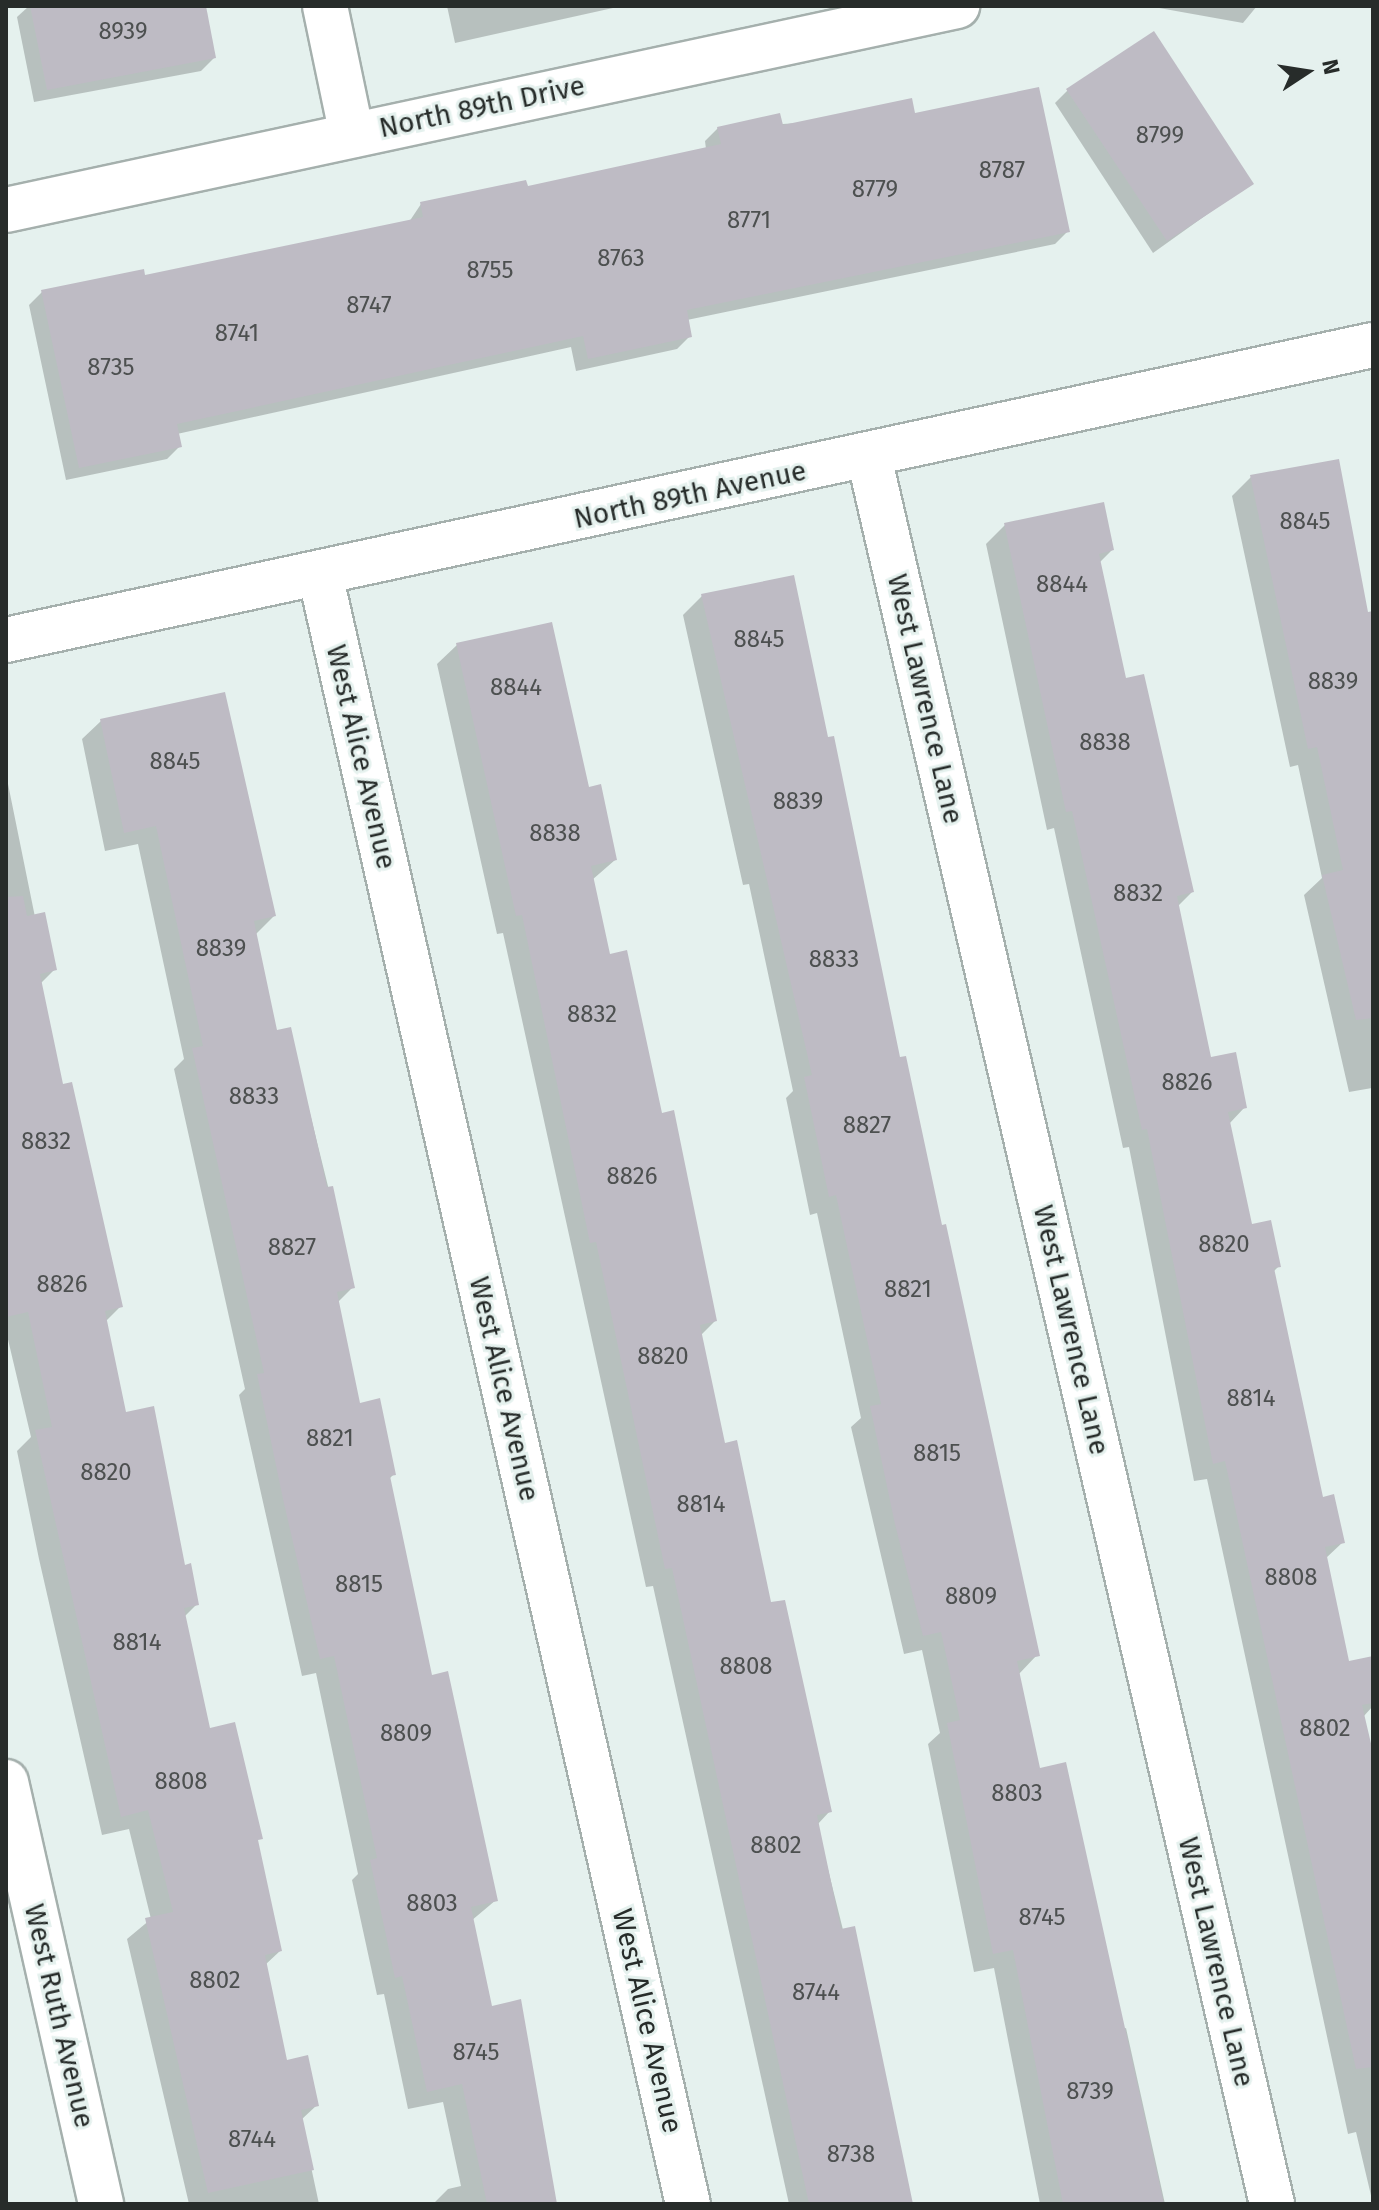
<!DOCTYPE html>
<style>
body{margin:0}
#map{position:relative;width:1379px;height:2210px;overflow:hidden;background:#e5f1ee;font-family:"Fira Sans",sans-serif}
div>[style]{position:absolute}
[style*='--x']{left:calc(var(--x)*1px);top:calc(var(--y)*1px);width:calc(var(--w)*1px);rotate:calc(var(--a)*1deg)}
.shadow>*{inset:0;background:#0003}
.building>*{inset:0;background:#bebbc4}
.roads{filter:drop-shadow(2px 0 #a5b0ad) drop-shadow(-2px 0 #a5b0ad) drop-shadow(0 2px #a5b0ad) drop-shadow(0 -2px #a5b0ad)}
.minor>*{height:44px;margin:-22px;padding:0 22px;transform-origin:22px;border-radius:22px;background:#fff}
span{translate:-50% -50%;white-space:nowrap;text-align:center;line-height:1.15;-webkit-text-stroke:6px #e5f1ee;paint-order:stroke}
.number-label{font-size:24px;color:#4d5050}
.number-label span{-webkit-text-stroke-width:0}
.street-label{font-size:28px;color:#272c2a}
.frame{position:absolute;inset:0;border:8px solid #272c2a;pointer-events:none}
.north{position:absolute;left:1267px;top:32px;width:80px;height:80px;-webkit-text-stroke:6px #e5f1ee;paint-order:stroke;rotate:78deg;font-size:22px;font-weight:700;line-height:32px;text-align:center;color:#272c2a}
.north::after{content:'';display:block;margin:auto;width:28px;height:36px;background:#272c2a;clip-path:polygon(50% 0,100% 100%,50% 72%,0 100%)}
</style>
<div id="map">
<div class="shadow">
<i style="clip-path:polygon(29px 6px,204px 6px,214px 58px,201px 71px,34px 102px,17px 17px)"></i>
<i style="clip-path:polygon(447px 6px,622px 6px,455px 43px)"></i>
<i style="clip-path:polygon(1148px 6px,1257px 6px,1243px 23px)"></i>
<i style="clip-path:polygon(1068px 90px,1251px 183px,1153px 253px,1055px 103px)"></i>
<i style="clip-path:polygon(914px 116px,1068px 231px,1055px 244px,687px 320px,690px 336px,677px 349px,576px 371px,571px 347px,177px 434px,180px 446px,167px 459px,66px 480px,29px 305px,42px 292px,144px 277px,409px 222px,421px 204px,526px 189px,706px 149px,705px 141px,718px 128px)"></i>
<i style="clip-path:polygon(1251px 477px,1367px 614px,1373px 613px,1373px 1094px,1372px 1088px,1349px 1092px,1304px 895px,1322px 878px,1298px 765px,1290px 767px,1232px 496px)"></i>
<i style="clip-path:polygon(1005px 525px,1112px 550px,1099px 563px,1124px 680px,1192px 892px,1177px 907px,1210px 1060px,1245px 1107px,1229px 1124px,1251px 1226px,1279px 1266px,1273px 1272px,1321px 1499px,1343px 1542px,1325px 1559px,1348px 1664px,1373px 1672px,1373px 1706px,1363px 1717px,1373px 1766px,1373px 2204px,1356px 2132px,1348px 2134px,1207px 1479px,1194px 1481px,1129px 1147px,1123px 1148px,1054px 828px,1047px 830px,986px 544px)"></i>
<i style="clip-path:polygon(702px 596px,899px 1059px,1037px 1655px,1018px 1675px,1038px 1770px,1119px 2030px,1126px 2028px,1165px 2204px,1040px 2204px,994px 1968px,974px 1972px,928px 1744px,940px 1733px,922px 1650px,904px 1654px,851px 1427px,861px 1418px,817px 1213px,810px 1215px,786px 1098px,793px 1091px,749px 884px,743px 885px,683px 615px)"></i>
<i style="clip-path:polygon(457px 645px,587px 789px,615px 860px,592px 880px,609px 956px,660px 1115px,715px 1321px,700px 1336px,723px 1445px,830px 1811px,817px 1825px,911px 2204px,789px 2204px,653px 1586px,646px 1587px,503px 933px,497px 934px,437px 664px)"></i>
<i style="clip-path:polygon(101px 721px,274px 916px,255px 935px,275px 1032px,289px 1029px,353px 1287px,337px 1303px,359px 1405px,394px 1474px,389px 1479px,431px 1677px,496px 1900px,471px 1921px,490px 2008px,519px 2002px,555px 2204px,433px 2204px,448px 2189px,461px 2186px,443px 2102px,408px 2109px,384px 1994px,377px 1995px,352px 1880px,358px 1874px,316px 1673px,302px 1676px,239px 1395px,245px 1389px,174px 1069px,184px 1059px,138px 844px,105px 851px,82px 739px)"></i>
<i style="clip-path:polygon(6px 774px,35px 917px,55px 969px,40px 984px,62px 1087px,121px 1306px,105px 1322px,125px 1414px,197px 1604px,184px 1617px,208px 1730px,280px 1951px,265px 1965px,286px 2062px,317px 2105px,301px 2120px,319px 2204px,189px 2204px,127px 1939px,151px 1919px,129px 1829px,102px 1835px,39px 1559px,17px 1451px,31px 1437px,6px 1331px)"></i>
</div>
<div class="building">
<i style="clip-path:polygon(30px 6px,206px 6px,216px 58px,47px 90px)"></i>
<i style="clip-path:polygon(1154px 31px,1254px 184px,1167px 241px,1066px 89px)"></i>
<i style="clip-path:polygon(1039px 87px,1070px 232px,687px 310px,692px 337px,588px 359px,583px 336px,177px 424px,182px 447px,79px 468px,41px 290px,144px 269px,145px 275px,423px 217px,420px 202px,526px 180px,528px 186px,721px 144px,717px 127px,780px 113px,783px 125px,912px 98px,915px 113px)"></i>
<i style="clip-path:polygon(1339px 459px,1368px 612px,1373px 611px,1373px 1018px,1356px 1020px,1322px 875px,1343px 870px,1317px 747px,1308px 749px,1250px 475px)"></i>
<i style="clip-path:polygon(1104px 502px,1114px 550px,1099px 554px,1126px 678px,1144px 674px,1194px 892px,1177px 896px,1211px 1057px,1236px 1052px,1247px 1108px,1228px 1112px,1252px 1224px,1271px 1220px,1281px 1267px,1274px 1268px,1323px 1497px,1334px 1494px,1345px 1543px,1325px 1547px,1349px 1661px,1373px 1656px,1373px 1703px,1362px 1705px,1373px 1752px,1373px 2067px,1356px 2069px,1225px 1461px,1213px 1464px,1147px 1129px,1142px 1130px,1072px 811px,1066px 812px,1004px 523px)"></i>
<i style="clip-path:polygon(794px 575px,828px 737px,834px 736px,900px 1057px,906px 1056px,942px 1225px,946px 1224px,1040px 1656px,1017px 1661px,1040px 1768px,1066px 1762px,1164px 2204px,1063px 2204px,1013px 1950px,993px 1954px,947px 1723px,960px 1720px,941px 1632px,923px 1636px,895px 1524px,870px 1406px,881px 1404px,836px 1195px,829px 1197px,804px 1077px,812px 1075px,701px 594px)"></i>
<i style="clip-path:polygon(552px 622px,589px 787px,601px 784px,617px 860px,591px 866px,610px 954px,627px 950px,662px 1113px,674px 1110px,717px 1321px,700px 1325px,725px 1443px,737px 1440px,771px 1602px,785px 1600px,832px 1812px,817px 1815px,841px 1929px,855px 1926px,913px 2204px,809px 2204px,672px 1568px,665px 1569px,596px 1242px,590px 1243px,522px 915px,516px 916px,456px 643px)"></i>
<i style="clip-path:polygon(225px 692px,276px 916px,254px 921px,277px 1030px,291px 1027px,327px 1187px,333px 1186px,355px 1288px,337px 1292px,360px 1403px,380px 1398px,396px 1475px,390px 1476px,432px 1675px,448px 1671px,498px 1901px,471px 1907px,492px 2006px,521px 1999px,557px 2204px,487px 2204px,462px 2084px,427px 2092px,402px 1976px,395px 1978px,370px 1860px,377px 1858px,334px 1656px,320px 1659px,283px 1499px,257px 1374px,264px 1373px,192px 1048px,203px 1046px,156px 826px,124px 833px,100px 719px)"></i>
<i style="clip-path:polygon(23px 896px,27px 916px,45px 912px,57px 970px,40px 974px,63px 1084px,72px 1082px,123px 1307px,105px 1311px,126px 1412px,154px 1406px,185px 1565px,191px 1563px,199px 1605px,184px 1608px,210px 1728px,235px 1722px,263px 1839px,258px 1840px,282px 1951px,265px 1955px,287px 2060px,308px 2055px,319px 2106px,301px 2110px,314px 2170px,208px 2193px,145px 1918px,173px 1912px,148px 1810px,121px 1817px,35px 1430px,52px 1427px,28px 1312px,6px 1317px,6px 897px)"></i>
</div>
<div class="roads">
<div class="minor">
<i style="--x:325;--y:6;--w:132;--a:78.2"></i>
<i style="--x:6;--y:210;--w:973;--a:-12.11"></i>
<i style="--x:869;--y:457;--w:1793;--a:77.01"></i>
<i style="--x:320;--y:574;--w:1671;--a:77.28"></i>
<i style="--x:6;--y:640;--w:1398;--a:-12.18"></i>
<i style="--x:6;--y:1782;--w:433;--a:77.3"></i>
</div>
</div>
<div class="number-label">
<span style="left:123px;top:32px">8939</span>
<span style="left:1160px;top:136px">8799</span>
<span style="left:1002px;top:171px">8787</span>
<span style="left:875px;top:190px">8779</span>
<span style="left:749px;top:221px">8771</span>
<span style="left:621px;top:259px">8763</span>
<span style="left:490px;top:271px">8755</span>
<span style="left:369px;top:306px">8747</span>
<span style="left:237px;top:334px">8741</span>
<span style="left:111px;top:368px">8735</span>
<span style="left:1305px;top:522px">8845</span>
<span style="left:1062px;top:585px">8844</span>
<span style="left:759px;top:640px">8845</span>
<span style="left:1333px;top:682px">8839</span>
<span style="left:516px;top:688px">8844</span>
<span style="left:1105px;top:743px">8838</span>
<span style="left:175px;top:762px">8845</span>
<span style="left:798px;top:802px">8839</span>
<span style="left:555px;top:834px">8838</span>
<span style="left:1138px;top:894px">8832</span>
<span style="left:221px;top:949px">8839</span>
<span style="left:834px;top:960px">8833</span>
<span style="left:592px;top:1015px">8832</span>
<span style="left:1187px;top:1083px">8826</span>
<span style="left:254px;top:1097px">8833</span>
<span style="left:867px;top:1126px">8827</span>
<span style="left:46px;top:1142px">8832</span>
<span style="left:632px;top:1177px">8826</span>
<span style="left:1224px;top:1245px">8820</span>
<span style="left:292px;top:1248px">8827</span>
<span style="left:62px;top:1285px">8826</span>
<span style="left:908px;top:1290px">8821</span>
<span style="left:663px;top:1357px">8820</span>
<span style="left:1251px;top:1399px">8814</span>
<span style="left:330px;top:1439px">8821</span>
<span style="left:937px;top:1454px">8815</span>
<span style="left:106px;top:1473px">8820</span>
<span style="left:701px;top:1505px">8814</span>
<span style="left:1291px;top:1578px">8808</span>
<span style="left:359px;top:1585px">8815</span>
<span style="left:971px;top:1597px">8809</span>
<span style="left:137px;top:1643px">8814</span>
<span style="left:746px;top:1667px">8808</span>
<span style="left:1325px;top:1729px">8802</span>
<span style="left:406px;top:1734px">8809</span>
<span style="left:181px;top:1782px">8808</span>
<span style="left:1017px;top:1794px">8803</span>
<span style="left:776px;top:1846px">8802</span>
<span style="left:432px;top:1904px">8803</span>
<span style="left:1042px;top:1918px">8745</span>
<span style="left:215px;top:1981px">8802</span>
<span style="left:816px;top:1993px">8744</span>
<span style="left:476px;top:2053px">8745</span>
<span style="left:1090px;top:2092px">8739</span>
<span style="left:252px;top:2140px">8744</span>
<span style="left:851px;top:2155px">8738</span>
</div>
<div class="street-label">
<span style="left:482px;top:107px;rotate:-12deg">North 89th Drive</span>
<span style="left:690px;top:495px;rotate:-12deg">North 89th Avenue</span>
<span style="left:925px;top:699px;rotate:77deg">West Lawrence Lane</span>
<span style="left:361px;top:757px;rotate:77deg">West Alice Avenue</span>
<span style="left:1071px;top:1330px;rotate:77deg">West Lawrence Lane</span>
<span style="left:504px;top:1389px;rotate:77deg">West Alice Avenue</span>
<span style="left:1216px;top:1962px;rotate:77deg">West Lawrence Lane</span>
<span style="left:59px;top:2016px;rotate:77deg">West Ruth Avenue</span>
<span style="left:647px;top:2021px;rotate:77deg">West Alice Avenue</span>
</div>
<div class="frame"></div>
<div class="north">N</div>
</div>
